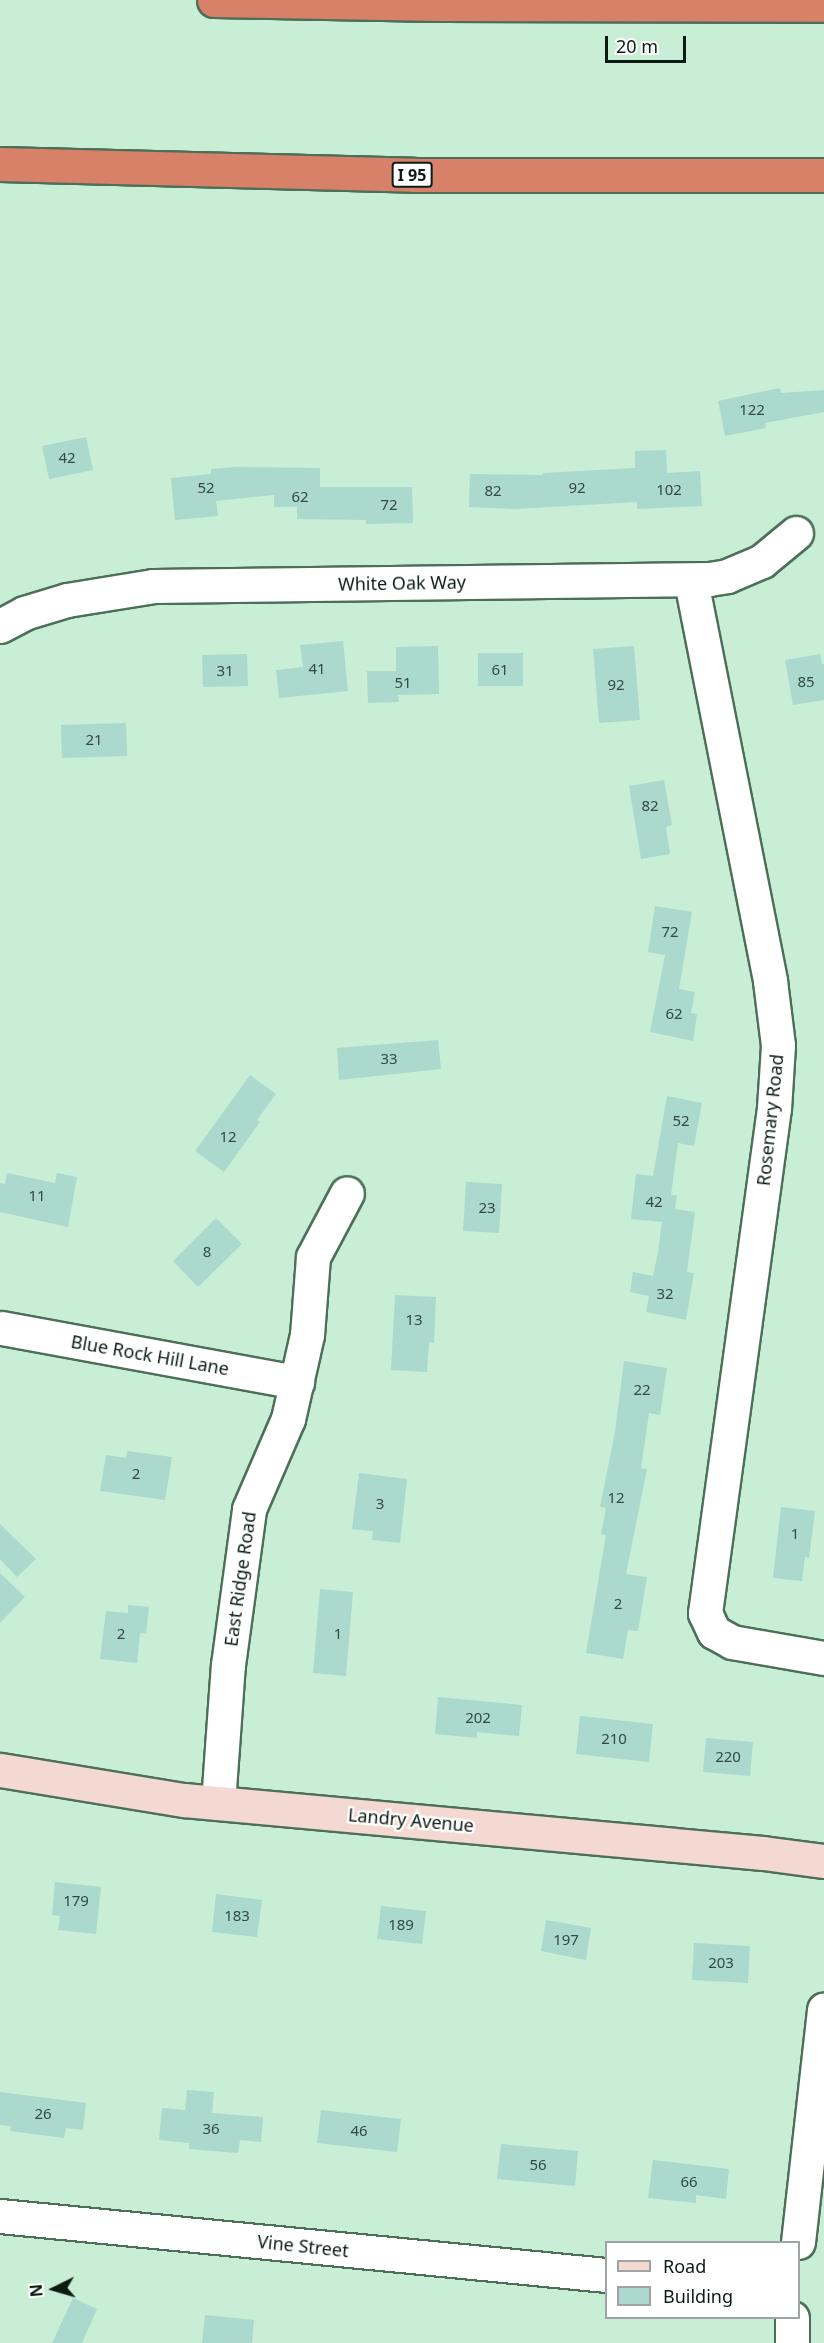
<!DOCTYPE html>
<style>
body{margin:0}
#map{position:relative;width:824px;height:2343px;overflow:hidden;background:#c8eed6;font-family:"Noto Sans",sans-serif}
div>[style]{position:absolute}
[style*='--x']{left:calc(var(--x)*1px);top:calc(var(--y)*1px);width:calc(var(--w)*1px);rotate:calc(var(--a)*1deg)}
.building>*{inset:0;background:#abd9cd}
.roads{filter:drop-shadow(2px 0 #4d6f5a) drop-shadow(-2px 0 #4d6f5a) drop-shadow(0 2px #4d6f5a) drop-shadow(0 -2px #4d6f5a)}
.street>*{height:33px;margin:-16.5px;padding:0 16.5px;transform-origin:16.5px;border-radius:16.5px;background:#fff}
.secondary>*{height:33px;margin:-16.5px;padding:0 16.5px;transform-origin:16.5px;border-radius:16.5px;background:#f3d9d2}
.highway>*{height:33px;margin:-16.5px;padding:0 16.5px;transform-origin:16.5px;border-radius:16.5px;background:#d78168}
span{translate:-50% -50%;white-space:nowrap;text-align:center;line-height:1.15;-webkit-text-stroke:4.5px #fff;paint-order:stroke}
.number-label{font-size:15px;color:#344a42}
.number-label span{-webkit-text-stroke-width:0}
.shield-label span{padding:2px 4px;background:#fff;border:2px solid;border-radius:4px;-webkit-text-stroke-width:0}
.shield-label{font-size:16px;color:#0d1b13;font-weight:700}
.street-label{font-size:18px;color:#0d1b13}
.legend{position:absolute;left:605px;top:2241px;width:195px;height:78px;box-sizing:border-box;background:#fff;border:2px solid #9ea4a1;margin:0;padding:8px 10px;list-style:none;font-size:18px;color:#0d1b13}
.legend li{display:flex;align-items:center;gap:12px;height:30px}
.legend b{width:30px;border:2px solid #9ea4a1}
.north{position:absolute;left:24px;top:2259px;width:60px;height:60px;-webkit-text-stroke:4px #fff;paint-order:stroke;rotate:265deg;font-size:16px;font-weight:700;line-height:24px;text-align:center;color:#0d1b13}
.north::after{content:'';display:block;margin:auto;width:21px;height:27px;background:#0d1b13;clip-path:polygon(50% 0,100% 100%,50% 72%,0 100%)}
.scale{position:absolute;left:605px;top:36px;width:81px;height:27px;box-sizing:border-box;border:3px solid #0d1b13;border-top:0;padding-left:8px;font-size:18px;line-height:21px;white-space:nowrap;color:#0d1b13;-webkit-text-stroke:4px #fff;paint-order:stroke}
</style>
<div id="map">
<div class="building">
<i style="clip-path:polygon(780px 388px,781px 393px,824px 390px,824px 412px,765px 423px,766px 428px,725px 436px,718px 401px)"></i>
<i style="clip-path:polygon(86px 437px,93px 470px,49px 479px,42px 446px)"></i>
<i style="clip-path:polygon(666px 450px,667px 473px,700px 471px,702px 506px,637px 509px,637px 502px,515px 509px,469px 507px,470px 474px,543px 475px,543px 473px,635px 468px,635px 451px)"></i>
<i style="clip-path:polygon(235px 467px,320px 468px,320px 487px,412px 487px,413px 523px,366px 524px,366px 520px,297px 519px,297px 507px,274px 507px,274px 495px,216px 501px,218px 516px,175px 520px,171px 478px,211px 474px,211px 469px)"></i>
<i style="clip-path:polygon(343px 641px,348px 691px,279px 698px,276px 670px,303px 667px,300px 645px)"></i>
<i style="clip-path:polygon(438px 646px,439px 694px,398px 695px,399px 702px,368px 703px,367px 671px,396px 671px,396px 647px)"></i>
<i style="clip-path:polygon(634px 646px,640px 720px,599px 723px,593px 649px)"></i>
<i style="clip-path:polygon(478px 653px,523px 653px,523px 686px,478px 686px)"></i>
<i style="clip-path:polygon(247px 654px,248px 686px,203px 687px,202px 655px)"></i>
<i style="clip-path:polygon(820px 654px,822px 664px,824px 664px,824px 700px,793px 705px,785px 660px)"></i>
<i style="clip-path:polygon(126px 723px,127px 756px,62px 758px,61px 725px)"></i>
<i style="clip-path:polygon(664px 780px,672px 825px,666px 827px,670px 854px,641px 859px,629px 786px)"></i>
<i style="clip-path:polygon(655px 906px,692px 912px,679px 989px,695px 992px,691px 1013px,697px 1014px,693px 1041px,650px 1032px,665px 955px,648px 952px)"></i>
<i style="clip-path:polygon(438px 1040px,441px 1069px,339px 1080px,337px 1048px)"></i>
<i style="clip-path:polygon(250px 1075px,276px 1094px,257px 1120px,260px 1122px,224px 1172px,195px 1151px)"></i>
<i style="clip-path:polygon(667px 1096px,702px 1103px,694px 1146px,678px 1143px,671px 1195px,677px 1195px,675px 1209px,695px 1212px,687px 1272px,694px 1273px,686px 1320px,646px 1312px,649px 1296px,630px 1292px,633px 1272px,653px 1276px,658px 1252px,662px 1222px,631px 1219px,636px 1174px,653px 1176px)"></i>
<i style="clip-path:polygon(7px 1173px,55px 1183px,57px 1173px,77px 1177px,68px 1227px,0 1212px,0 1183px,5px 1184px)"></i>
<i style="clip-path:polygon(466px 1182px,502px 1184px,499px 1233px,463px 1231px)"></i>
<i style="clip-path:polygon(216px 1218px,242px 1244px,198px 1287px,173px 1261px)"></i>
<i style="clip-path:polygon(395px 1295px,436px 1297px,434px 1343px,429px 1342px,427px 1372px,391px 1370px)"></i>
<i style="clip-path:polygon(624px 1361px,667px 1368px,660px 1415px,649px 1413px,641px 1468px,647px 1469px,626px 1574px,647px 1577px,638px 1631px,628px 1630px,623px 1659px,586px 1653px,606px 1535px,601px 1534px,606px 1508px,600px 1507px,615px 1432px)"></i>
<i style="clip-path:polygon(127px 1451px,172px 1457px,165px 1500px,100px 1491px,106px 1455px,126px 1458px)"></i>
<i style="clip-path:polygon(359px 1473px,407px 1479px,400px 1543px,372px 1540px,373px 1531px,352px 1529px)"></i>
<i style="clip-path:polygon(781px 1507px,815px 1511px,809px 1558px,805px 1557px,802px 1581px,773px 1578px)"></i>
<i style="clip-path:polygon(0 1524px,36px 1559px,17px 1577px,0 1559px)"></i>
<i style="clip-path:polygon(0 1573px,25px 1597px,0 1623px)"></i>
<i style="clip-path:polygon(320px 1589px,353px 1592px,346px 1676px,313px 1673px)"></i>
<i style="clip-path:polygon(128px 1605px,149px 1607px,146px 1634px,140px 1633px,137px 1663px,100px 1659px,106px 1611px,128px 1613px)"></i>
<i style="clip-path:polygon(438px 1697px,522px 1705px,519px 1736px,477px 1732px,477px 1738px,435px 1734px)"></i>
<i style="clip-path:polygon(580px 1716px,653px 1724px,649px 1762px,576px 1754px)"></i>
<i style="clip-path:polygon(706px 1738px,753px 1742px,750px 1776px,703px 1772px)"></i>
<i style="clip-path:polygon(55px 1882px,101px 1887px,96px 1934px,58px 1930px,60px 1916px,52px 1915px)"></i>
<i style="clip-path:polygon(216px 1894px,262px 1900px,257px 1937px,212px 1932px)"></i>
<i style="clip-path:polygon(381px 1906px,426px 1911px,422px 1944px,377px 1939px)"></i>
<i style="clip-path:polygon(546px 1920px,591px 1928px,586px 1960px,541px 1951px)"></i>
<i style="clip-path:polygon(694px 1943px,750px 1946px,748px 1983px,692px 1980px)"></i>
<i style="clip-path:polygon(187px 2090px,214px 2092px,212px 2113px,263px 2117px,261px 2142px,240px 2140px,238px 2153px,189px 2149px,189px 2143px,159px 2140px,162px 2108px,185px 2110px)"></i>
<i style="clip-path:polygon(0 2092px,86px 2103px,83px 2130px,66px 2128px,64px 2138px,10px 2131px,11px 2126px,0 2125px)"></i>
<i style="clip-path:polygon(321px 2110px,401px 2119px,397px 2152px,317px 2143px)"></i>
<i style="clip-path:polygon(501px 2144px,578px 2151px,575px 2186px,497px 2179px)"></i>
<i style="clip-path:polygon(653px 2160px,729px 2169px,726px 2199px,696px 2195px,696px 2203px,648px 2198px)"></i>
<i style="clip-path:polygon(73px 2298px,97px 2309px,82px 2343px,52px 2343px)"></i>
<i style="clip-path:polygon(205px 2315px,254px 2320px,252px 2343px,202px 2343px)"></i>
</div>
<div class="roads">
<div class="street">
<i style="--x:691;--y:581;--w:408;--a:78.8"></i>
<i style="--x:770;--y:981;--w:64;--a:82.9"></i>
<i style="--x:778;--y:1045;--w:63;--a:93.6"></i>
<i style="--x:774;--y:1108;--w:510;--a:97.78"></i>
<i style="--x:705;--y:1613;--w:21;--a:65"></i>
<i style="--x:714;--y:1632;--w:21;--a:29"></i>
<i style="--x:732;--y:1642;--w:93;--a:9.9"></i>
<i style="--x:0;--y:626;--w:27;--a:-28"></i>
<i style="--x:24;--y:613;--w:45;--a:-16.8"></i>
<i style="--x:67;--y:600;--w:87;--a:-9.2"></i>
<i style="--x:153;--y:586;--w:556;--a:-0.72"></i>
<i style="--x:709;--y:579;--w:18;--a:-9"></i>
<i style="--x:727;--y:576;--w:38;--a:-23"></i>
<i style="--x:762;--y:561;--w:44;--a:-39.5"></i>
<i style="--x:2;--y:1328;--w:300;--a:10.4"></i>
<i style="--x:218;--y:1803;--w:138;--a:-85.9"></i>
<i style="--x:228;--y:1665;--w:157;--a:-82.3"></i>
<i style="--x:249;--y:1509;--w:98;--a:-66.6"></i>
<i style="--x:288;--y:1419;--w:86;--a:-77.3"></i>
<i style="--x:307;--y:1335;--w:78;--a:-85.6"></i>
<i style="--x:313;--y:1257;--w:72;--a:-62"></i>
<i style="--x:0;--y:2216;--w:609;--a:5.56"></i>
<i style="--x:798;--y:2242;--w:234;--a:-83.6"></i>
<i style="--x:792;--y:2318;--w:25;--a:90"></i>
</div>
<div class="secondary">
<i style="--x:0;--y:1770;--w:186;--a:9.3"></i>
<i style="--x:184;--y:1800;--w:581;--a:5.23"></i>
<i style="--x:763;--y:1853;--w:62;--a:7.5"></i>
</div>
<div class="highway">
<i style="--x:214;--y:0;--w:225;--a:1"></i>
<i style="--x:439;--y:4;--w:385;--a:0.1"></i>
<i style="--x:0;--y:164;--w:414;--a:1.5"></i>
<i style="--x:414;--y:175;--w:410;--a:0"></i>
</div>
</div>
<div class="number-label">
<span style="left:752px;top:410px">122</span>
<span style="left:67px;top:458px">42</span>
<span style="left:206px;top:488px">52</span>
<span style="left:577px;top:488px">92</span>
<span style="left:669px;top:490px">102</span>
<span style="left:493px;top:491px">82</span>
<span style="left:300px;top:497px">62</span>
<span style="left:389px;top:505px">72</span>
<span style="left:317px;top:669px">41</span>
<span style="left:500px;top:670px">61</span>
<span style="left:225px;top:671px">31</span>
<span style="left:806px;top:682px">85</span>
<span style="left:403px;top:683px">51</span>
<span style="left:616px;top:685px">92</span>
<span style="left:94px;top:740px">21</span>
<span style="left:650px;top:806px">82</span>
<span style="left:670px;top:932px">72</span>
<span style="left:674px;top:1014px">62</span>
<span style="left:389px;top:1059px">33</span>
<span style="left:681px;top:1121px">52</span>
<span style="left:228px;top:1137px">12</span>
<span style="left:37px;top:1196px">11</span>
<span style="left:654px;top:1202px">42</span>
<span style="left:487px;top:1208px">23</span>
<span style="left:207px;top:1252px">8</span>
<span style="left:665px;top:1294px">32</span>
<span style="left:414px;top:1320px">13</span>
<span style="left:642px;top:1390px">22</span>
<span style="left:136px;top:1474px">2</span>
<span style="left:616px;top:1498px">12</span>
<span style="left:380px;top:1504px">3</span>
<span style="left:795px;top:1534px">1</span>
<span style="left:618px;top:1604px">2</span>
<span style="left:121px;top:1634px">2</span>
<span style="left:338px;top:1634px">1</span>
<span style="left:478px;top:1718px">202</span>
<span style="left:614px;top:1739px">210</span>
<span style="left:728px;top:1757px">220</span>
<span style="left:76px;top:1901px">179</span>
<span style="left:237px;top:1916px">183</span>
<span style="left:401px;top:1925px">189</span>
<span style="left:566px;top:1940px">197</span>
<span style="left:721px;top:1963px">203</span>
<span style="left:43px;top:2114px">26</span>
<span style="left:211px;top:2129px">36</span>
<span style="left:359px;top:2131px">46</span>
<span style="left:538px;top:2165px">56</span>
<span style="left:689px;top:2182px">66</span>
</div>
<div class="shield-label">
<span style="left:412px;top:175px">I 95</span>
</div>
<div class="street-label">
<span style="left:402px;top:583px;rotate:-1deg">White Oak Way</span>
<span style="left:770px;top:1120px;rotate:-84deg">Rosemary Road</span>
<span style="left:150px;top:1355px;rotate:10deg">Blue Rock Hill Lane</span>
<span style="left:240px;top:1579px;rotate:-82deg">East Ridge Road</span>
<span style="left:411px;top:1820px;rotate:5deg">Landry Avenue</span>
<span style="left:303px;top:2246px;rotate:6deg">Vine Street</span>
</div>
<ul class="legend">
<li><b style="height:8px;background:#f3d9d2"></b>Road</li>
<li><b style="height:16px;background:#abd9cd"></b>Building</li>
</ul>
<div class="north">N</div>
<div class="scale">20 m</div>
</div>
